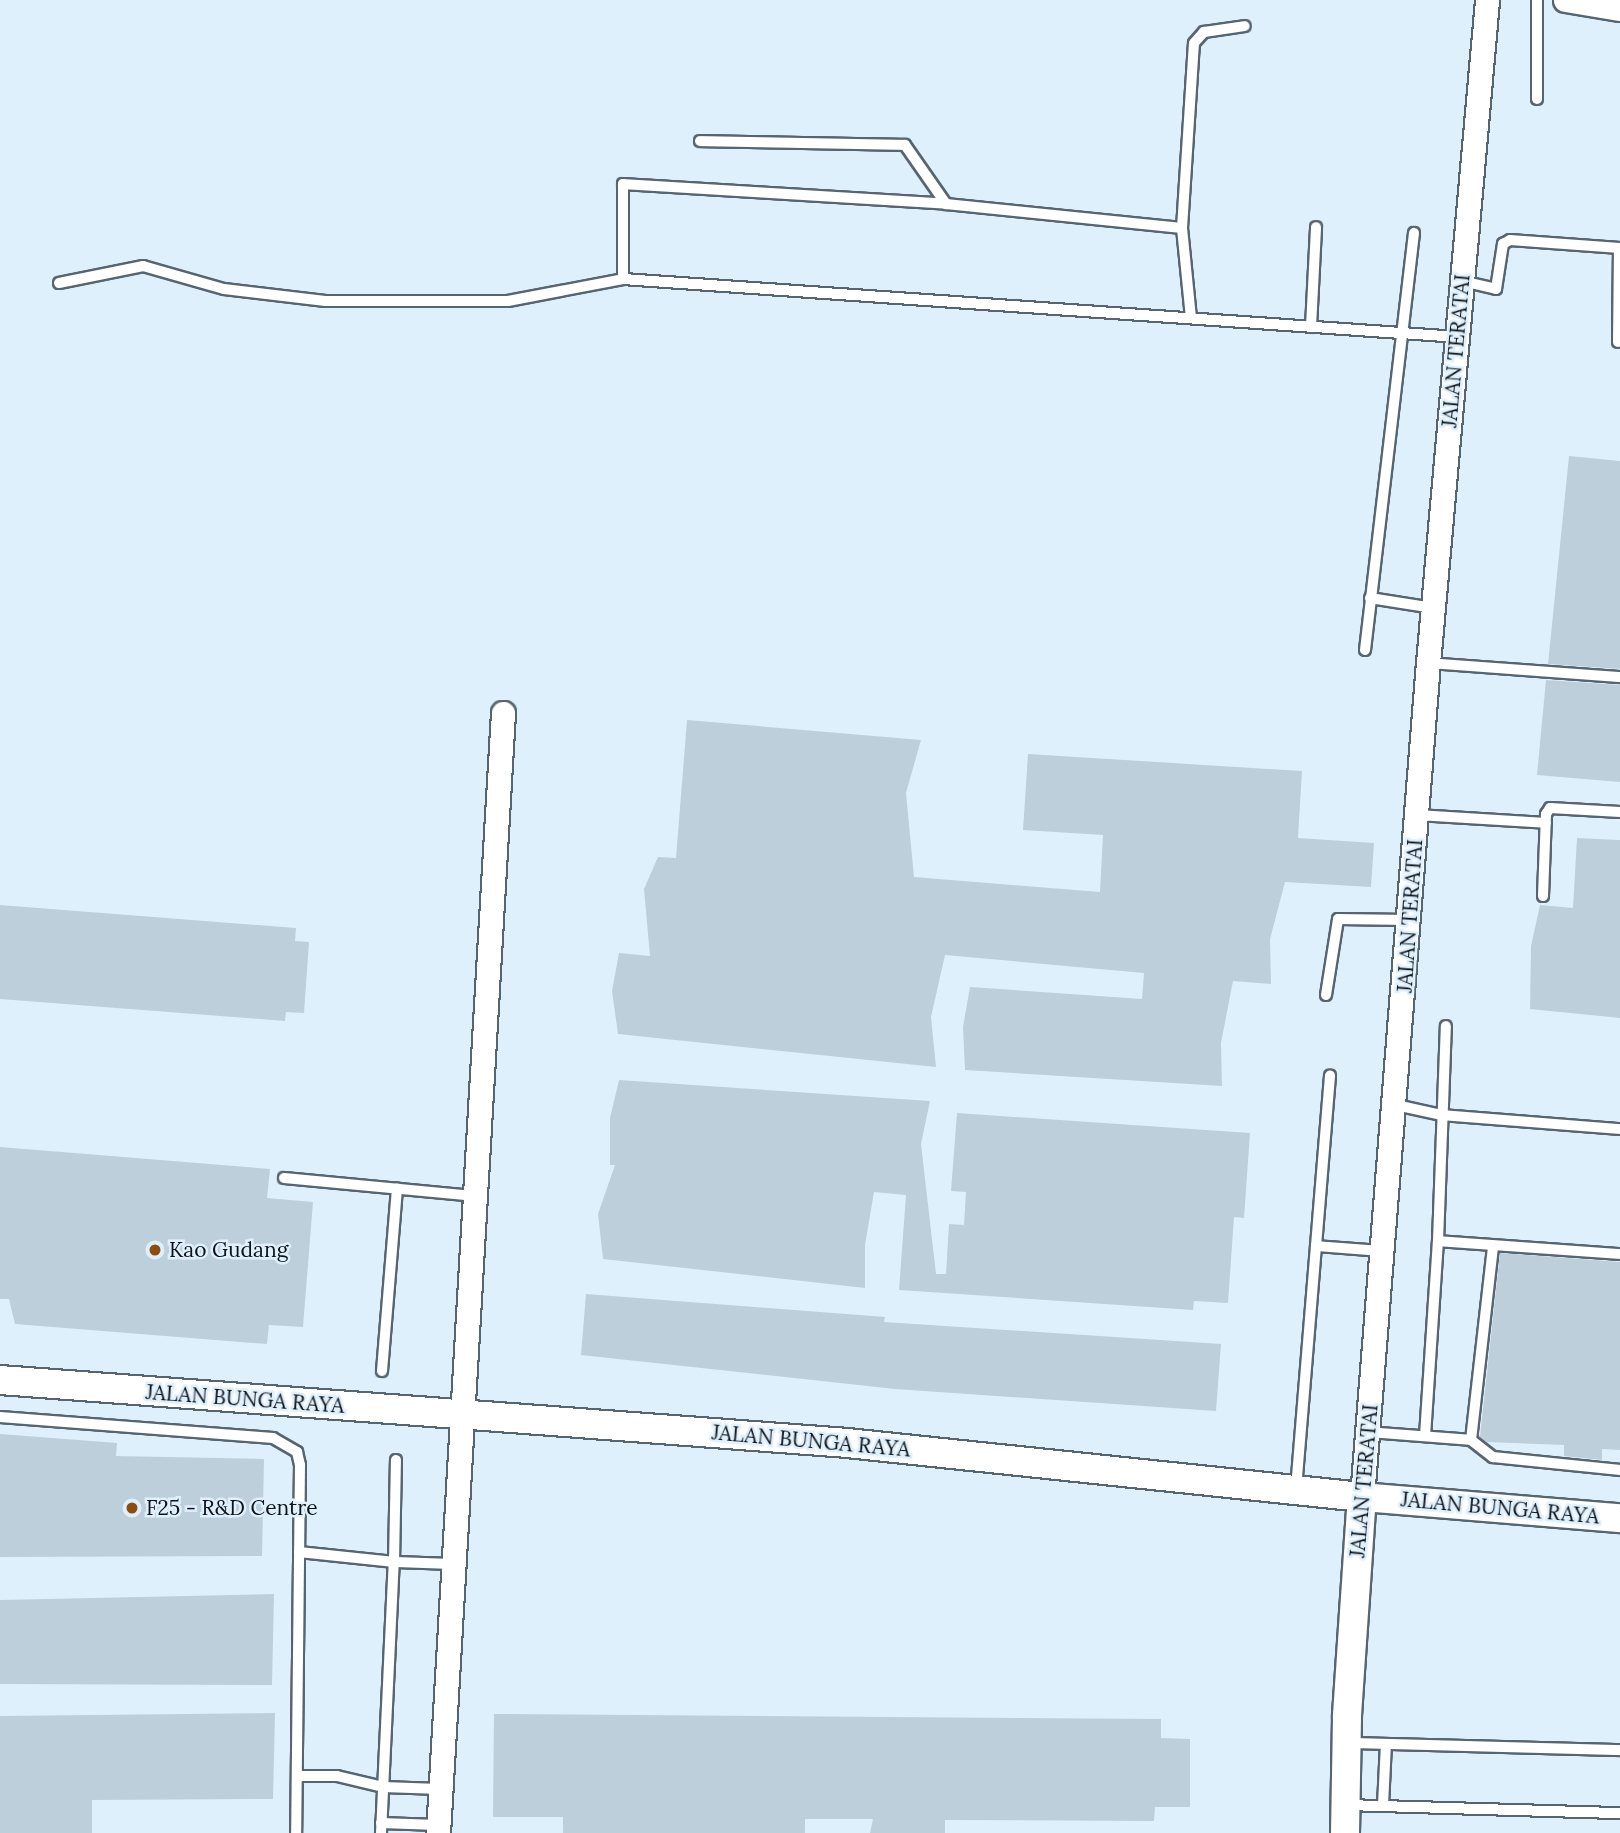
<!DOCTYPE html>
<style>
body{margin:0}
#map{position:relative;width:1620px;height:1833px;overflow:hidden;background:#dff0fd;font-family:Lora,serif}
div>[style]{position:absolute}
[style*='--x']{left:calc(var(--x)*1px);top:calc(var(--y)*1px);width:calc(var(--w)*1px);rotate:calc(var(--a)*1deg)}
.building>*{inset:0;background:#becfdc}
.roads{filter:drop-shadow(2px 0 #566570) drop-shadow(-2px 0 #566570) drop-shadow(0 2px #566570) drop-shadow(0 -2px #566570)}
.service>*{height:10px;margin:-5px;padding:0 5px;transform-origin:5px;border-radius:5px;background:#fff}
.minor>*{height:23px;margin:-11.5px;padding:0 11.5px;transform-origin:11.5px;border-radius:11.5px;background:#fff}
.tertiary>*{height:28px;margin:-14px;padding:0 14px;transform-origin:14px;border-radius:14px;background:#fff}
.dots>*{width:19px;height:19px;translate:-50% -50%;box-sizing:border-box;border:4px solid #dff0fd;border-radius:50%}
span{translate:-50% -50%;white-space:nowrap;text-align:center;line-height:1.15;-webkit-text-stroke:5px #dff0fd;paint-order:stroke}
.street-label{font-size:21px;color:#0e1318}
.poi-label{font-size:21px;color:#0e1318}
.left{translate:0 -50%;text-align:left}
</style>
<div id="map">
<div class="building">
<i style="clip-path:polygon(1569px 456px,1620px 461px,1620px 669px,1548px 664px)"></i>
<i style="clip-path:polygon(1546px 680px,1620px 685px,1620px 782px,1537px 775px)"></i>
<i style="clip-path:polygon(687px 720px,921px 740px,906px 793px,914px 877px,1100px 892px,1103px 835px,1023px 830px,1028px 754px,1302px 771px,1298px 838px,1374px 843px,1371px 887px,1285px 882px,1270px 939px,1271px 984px,1233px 981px,1221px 1043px,1222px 1086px,965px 1070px,963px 1027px,970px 987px,1142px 999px,1144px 973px,945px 955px,931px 1017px,936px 1067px,618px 1034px,612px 991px,619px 953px,650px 956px,644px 889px,658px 857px,676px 858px)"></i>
<i style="clip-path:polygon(1577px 838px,1620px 840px,1620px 1018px,1530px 1009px,1531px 946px,1540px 905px,1573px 908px)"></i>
<i style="clip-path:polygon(0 905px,296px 928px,295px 941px,309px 942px,304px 1013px,286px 1012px,285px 1021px,0 999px)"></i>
<i style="clip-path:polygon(619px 1080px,930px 1101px,921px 1144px,936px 1274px,946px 1274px,949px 1224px,964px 1225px,966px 1192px,951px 1191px,957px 1113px,1250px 1133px,1244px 1218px,1234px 1217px,1228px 1303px,1194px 1301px,1193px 1310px,899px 1290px,906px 1195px,874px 1192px,865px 1245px,865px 1288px,603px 1259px,598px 1214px,615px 1165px,610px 1165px,610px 1118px)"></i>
<i style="clip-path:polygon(0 1147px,270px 1169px,267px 1198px,313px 1202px,303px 1327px,269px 1325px,267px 1344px,15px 1324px,9px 1299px,0 1299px)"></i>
<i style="clip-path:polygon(1500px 1253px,1620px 1262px,1620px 1450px,1602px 1449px,1602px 1460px,1564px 1456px,1564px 1445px,1487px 1442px,1480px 1437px)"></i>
<i style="clip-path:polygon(586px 1294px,885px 1317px,884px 1322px,1221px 1344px,1216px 1411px,895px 1389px,581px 1355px)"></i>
<i style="clip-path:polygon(0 1434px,117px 1443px,116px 1456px,264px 1459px,262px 1556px,0 1557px)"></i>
<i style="clip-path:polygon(274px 1594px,272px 1685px,0 1684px,0 1600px)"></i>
<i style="clip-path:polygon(275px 1713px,273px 1799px,92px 1800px,92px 1833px,0 1833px,0 1716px)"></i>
<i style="clip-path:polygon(494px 1714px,1161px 1719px,1161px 1738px,1190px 1739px,1190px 1807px,1155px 1807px,1154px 1821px,945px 1820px,945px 1833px,870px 1833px,873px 1819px,805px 1819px,805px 1833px,563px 1833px,563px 1817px,493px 1817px)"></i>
</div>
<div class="roads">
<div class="service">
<i style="--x:1537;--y:0;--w:99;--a:90"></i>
<i style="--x:700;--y:141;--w:205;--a:1.1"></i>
<i style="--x:905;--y:145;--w:72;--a:55.2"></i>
<i style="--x:946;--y:204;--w:237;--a:5.8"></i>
<i style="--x:1182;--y:228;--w:90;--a:84.3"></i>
<i style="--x:1182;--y:228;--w:185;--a:-86.3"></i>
<i style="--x:1194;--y:43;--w:15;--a:-48"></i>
<i style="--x:1204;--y:32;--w:41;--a:-8.3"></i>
<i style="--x:623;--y:279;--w:95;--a:-90"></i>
<i style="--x:623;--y:184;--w:324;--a:3.5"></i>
<i style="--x:1462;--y:281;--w:35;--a:13"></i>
<i style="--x:1496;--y:289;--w:46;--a:-81.2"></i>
<i style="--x:1503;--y:244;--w:8;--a:-30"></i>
<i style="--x:1510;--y:240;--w:110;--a:4.2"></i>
<i style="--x:59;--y:283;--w:86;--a:-11.4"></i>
<i style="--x:143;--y:266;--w:84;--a:15.9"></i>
<i style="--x:224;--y:289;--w:102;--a:6.8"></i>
<i style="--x:325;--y:301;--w:183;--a:0"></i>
<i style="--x:508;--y:301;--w:117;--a:-10.8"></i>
<i style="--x:623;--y:279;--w:837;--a:3.97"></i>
<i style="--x:1311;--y:327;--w:100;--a:-87.1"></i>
<i style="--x:1618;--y:342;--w:94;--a:-89.4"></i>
<i style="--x:1370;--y:598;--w:64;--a:9"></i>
<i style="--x:1365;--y:650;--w:420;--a:-83.3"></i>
<i style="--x:1428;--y:663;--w:193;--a:4.2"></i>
<i style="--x:1417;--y:815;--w:129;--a:3.5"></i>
<i style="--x:1543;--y:896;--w:82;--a:-87.9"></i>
<i style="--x:1546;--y:814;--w:7;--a:-56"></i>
<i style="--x:1550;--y:808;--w:70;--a:3.3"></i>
<i style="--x:1326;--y:995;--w:77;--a:-81"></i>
<i style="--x:1338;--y:919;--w:71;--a:0.8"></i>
<i style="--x:1396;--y:1105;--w:46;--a:12.5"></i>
<i style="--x:1441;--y:1115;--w:180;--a:4.5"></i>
<i style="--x:284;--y:1178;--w:193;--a:5.4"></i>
<i style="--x:1438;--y:1241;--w:182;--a:4.1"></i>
<i style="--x:1316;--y:1246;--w:171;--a:-85.3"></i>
<i style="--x:382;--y:1371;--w:183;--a:-85.3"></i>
<i style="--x:0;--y:1417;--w:274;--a:4.4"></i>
<i style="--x:273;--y:1438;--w:28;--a:30"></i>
<i style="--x:297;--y:1452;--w:13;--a:77"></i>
<i style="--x:300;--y:1465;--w:368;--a:90.6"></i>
<i style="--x:1368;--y:1432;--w:103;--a:4.4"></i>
<i style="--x:1471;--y:1440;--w:195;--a:-83.5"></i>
<i style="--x:1425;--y:1436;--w:195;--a:-86.2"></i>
<i style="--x:1438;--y:1241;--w:215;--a:-87.9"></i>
<i style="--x:1471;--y:1440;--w:28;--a:38"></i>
<i style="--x:1493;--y:1457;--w:128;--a:5.8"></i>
<i style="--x:1296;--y:1489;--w:244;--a:-85.3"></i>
<i style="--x:1316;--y:1246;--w:67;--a:4.3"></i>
<i style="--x:299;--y:1552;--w:96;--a:6"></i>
<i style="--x:394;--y:1562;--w:102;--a:-88.9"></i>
<i style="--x:1349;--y:1743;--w:271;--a:1.5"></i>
<i style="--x:297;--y:1776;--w:40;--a:0"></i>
<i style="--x:337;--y:1776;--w:47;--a:13.4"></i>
<i style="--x:383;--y:1787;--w:57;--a:2"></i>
<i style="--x:1346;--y:1805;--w:274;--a:1.7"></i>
<i style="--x:1383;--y:1805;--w:61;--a:-87.2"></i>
<i style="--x:381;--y:1823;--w:57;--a:2"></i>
<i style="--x:381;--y:1833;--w:271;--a:-87.3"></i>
<i style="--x:394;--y:1562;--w:60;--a:1.9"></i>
</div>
<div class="minor">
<i style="--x:1565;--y:0;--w:56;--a:9.3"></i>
<i style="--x:1362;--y:1497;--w:837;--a:-85.48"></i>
<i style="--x:1428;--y:663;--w:666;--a:-84.91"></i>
<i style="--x:438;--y:1833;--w:1122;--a:-86.68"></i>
</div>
<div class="tertiary">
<i style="--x:0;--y:1380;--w:849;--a:4.25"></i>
<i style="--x:847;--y:1443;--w:518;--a:5.99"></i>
<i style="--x:1362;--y:1497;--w:259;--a:4.7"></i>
<i style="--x:1345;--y:1833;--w:118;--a:-89"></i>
<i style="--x:1347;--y:1715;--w:219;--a:-86.1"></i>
</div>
</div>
<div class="dots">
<i style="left:155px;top:1250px;background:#8c4e10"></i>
<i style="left:132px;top:1508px;background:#8c4e10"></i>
</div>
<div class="street-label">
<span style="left:1456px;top:351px;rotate:-85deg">JALAN TERATAI</span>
<span style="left:1410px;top:916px;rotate:-86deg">JALAN TERATAI</span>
<span style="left:245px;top:1399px;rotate:4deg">JALAN BUNGA RAYA</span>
<span style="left:811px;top:1441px;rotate:5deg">JALAN BUNGA RAYA</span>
<span style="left:1364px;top:1481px;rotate:-85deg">JALAN TERATAI</span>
<span style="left:1500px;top:1508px;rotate:5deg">JALAN BUNGA RAYA</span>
</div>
<div class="poi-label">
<span class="left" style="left:169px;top:1250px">Kao Gudang</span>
<span class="left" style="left:146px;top:1508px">F25 - R&amp;D Centre</span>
</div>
</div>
